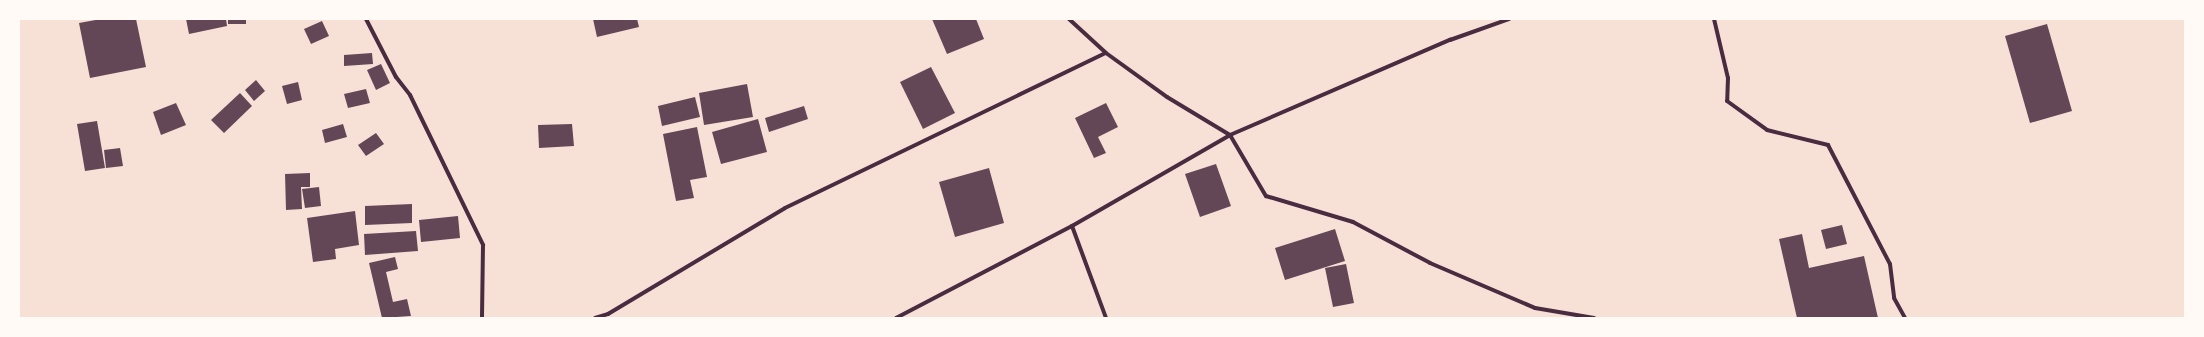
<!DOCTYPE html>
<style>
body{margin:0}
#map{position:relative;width:2204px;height:337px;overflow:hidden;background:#f7e1d7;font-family:Manrope,sans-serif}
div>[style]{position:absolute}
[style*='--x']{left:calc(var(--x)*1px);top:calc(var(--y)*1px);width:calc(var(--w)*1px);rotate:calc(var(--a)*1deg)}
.building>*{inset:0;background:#644757}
.minor>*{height:4px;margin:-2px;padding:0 2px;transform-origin:2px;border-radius:2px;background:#4a2c40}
span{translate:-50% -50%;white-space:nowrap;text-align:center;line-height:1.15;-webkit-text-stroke:3px #fffaf5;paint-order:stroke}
.frame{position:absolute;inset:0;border:20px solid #fffaf5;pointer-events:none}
</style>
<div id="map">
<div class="building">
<i style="clip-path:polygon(101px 19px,136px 19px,146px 67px,90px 78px,79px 23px)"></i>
<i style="clip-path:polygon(186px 19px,226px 19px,227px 26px,189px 34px)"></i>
<i style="clip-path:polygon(228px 19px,246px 19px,246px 24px,228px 24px)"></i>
<i style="clip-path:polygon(593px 19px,637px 19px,639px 27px,597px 37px)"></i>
<i style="clip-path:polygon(932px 19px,976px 19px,984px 39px,947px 54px)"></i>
<i style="clip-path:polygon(322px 21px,329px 36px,311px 44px,304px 29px)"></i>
<i style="clip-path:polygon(2047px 24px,2072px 111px,2030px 123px,2005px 36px)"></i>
<i style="clip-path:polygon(372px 53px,373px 64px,344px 66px,344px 55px)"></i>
<i style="clip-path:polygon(381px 64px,390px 83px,376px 90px,367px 70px)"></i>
<i style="clip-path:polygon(931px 67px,955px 113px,923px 129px,900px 82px)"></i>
<i style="clip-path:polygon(256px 80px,265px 91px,254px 101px,245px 90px)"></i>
<i style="clip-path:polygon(298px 82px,302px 100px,287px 104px,282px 86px)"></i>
<i style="clip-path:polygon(747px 84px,753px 117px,704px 125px,699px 93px)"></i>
<i style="clip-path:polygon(366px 89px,370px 103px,348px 108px,344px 94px)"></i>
<i style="clip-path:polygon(240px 93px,252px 106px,224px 133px,211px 120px)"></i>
<i style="clip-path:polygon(695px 97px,700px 117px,662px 126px,658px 106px)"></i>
<i style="clip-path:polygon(176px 103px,186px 125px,161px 135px,153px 112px)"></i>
<i style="clip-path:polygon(1106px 103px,1118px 127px,1098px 137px,1106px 153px,1094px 158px,1075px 118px)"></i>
<i style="clip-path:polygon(804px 106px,808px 119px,769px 132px,765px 118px)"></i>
<i style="clip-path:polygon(758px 119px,767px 152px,721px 164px,712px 132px)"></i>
<i style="clip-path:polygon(97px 121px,105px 168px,85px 171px,77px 124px)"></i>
<i style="clip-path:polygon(343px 124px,347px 137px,325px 143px,322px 130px)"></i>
<i style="clip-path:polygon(572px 124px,574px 146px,539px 148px,538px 125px)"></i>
<i style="clip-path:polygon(697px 127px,707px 177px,690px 180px,694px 198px,676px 201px,663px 134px)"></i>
<i style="clip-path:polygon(376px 133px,384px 144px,366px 156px,358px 145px)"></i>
<i style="clip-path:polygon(120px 148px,123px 166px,106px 168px,104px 150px)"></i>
<i style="clip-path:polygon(1216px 164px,1231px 206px,1200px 217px,1185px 174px)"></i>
<i style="clip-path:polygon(989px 168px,1004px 223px,955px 237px,939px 182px)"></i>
<i style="clip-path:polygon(310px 173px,310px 187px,301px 187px,302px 209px,286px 210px,285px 174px)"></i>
<i style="clip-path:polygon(319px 187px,321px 206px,305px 208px,302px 189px)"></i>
<i style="clip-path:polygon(412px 204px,412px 223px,365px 225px,365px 206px)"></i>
<i style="clip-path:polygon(355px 211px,359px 245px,335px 249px,336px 259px,313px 262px,307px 218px)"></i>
<i style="clip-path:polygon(458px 216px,460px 238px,421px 242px,419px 220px)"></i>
<i style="clip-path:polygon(1842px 225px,1847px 244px,1826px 249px,1821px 230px)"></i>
<i style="clip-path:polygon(1335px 229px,1345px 261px,1285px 280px,1275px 248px)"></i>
<i style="clip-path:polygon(416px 231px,418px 251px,365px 255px,364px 234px)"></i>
<i style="clip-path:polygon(1802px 234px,1809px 268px,1864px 256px,1878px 318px,1797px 318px,1779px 239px)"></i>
<i style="clip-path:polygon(395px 257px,398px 269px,386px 272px,393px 302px,407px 299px,411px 316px,382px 318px,369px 263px)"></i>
<i style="clip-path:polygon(1346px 264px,1354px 303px,1333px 307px,1325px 268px)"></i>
</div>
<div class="minor">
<i style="--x:366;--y:19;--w:65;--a:62.7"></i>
<i style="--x:396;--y:77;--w:23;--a:52"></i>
<i style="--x:410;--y:95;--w:167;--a:64"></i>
<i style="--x:483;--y:245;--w:73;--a:90.8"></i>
<i style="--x:1069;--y:19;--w:50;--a:42.6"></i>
<i style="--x:1106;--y:53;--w:75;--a:35.8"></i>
<i style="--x:1167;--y:97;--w:74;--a:31.1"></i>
<i style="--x:1230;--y:135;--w:71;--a:59.5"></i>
<i style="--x:1266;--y:196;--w:91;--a:16.6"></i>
<i style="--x:1353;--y:222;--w:87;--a:28"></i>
<i style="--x:1430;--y:263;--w:114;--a:23.2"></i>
<i style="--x:1535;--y:308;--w:60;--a:9.6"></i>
<i style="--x:1714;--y:19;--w:61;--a:76.7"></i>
<i style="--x:1728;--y:78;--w:23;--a:92"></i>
<i style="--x:1727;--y:101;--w:49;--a:35.9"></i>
<i style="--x:1767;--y:130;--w:63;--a:13.8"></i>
<i style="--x:1828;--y:145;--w:134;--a:62.5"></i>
<i style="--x:1890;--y:264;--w:34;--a:83"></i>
<i style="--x:1894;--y:298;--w:23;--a:61"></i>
<i style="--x:1072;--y:226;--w:98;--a:69.7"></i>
<i style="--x:595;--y:318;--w:14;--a:-17"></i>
<i style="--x:608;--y:314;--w:206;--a:-30.9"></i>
<i style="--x:785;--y:208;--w:356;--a:-25.8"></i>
<i style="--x:896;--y:318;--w:199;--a:-27.6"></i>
<i style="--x:1072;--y:226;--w:182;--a:-29.9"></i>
<i style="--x:1230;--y:135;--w:240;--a:-23.4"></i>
<i style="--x:1450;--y:40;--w:63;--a:-19.6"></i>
</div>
<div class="frame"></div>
</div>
